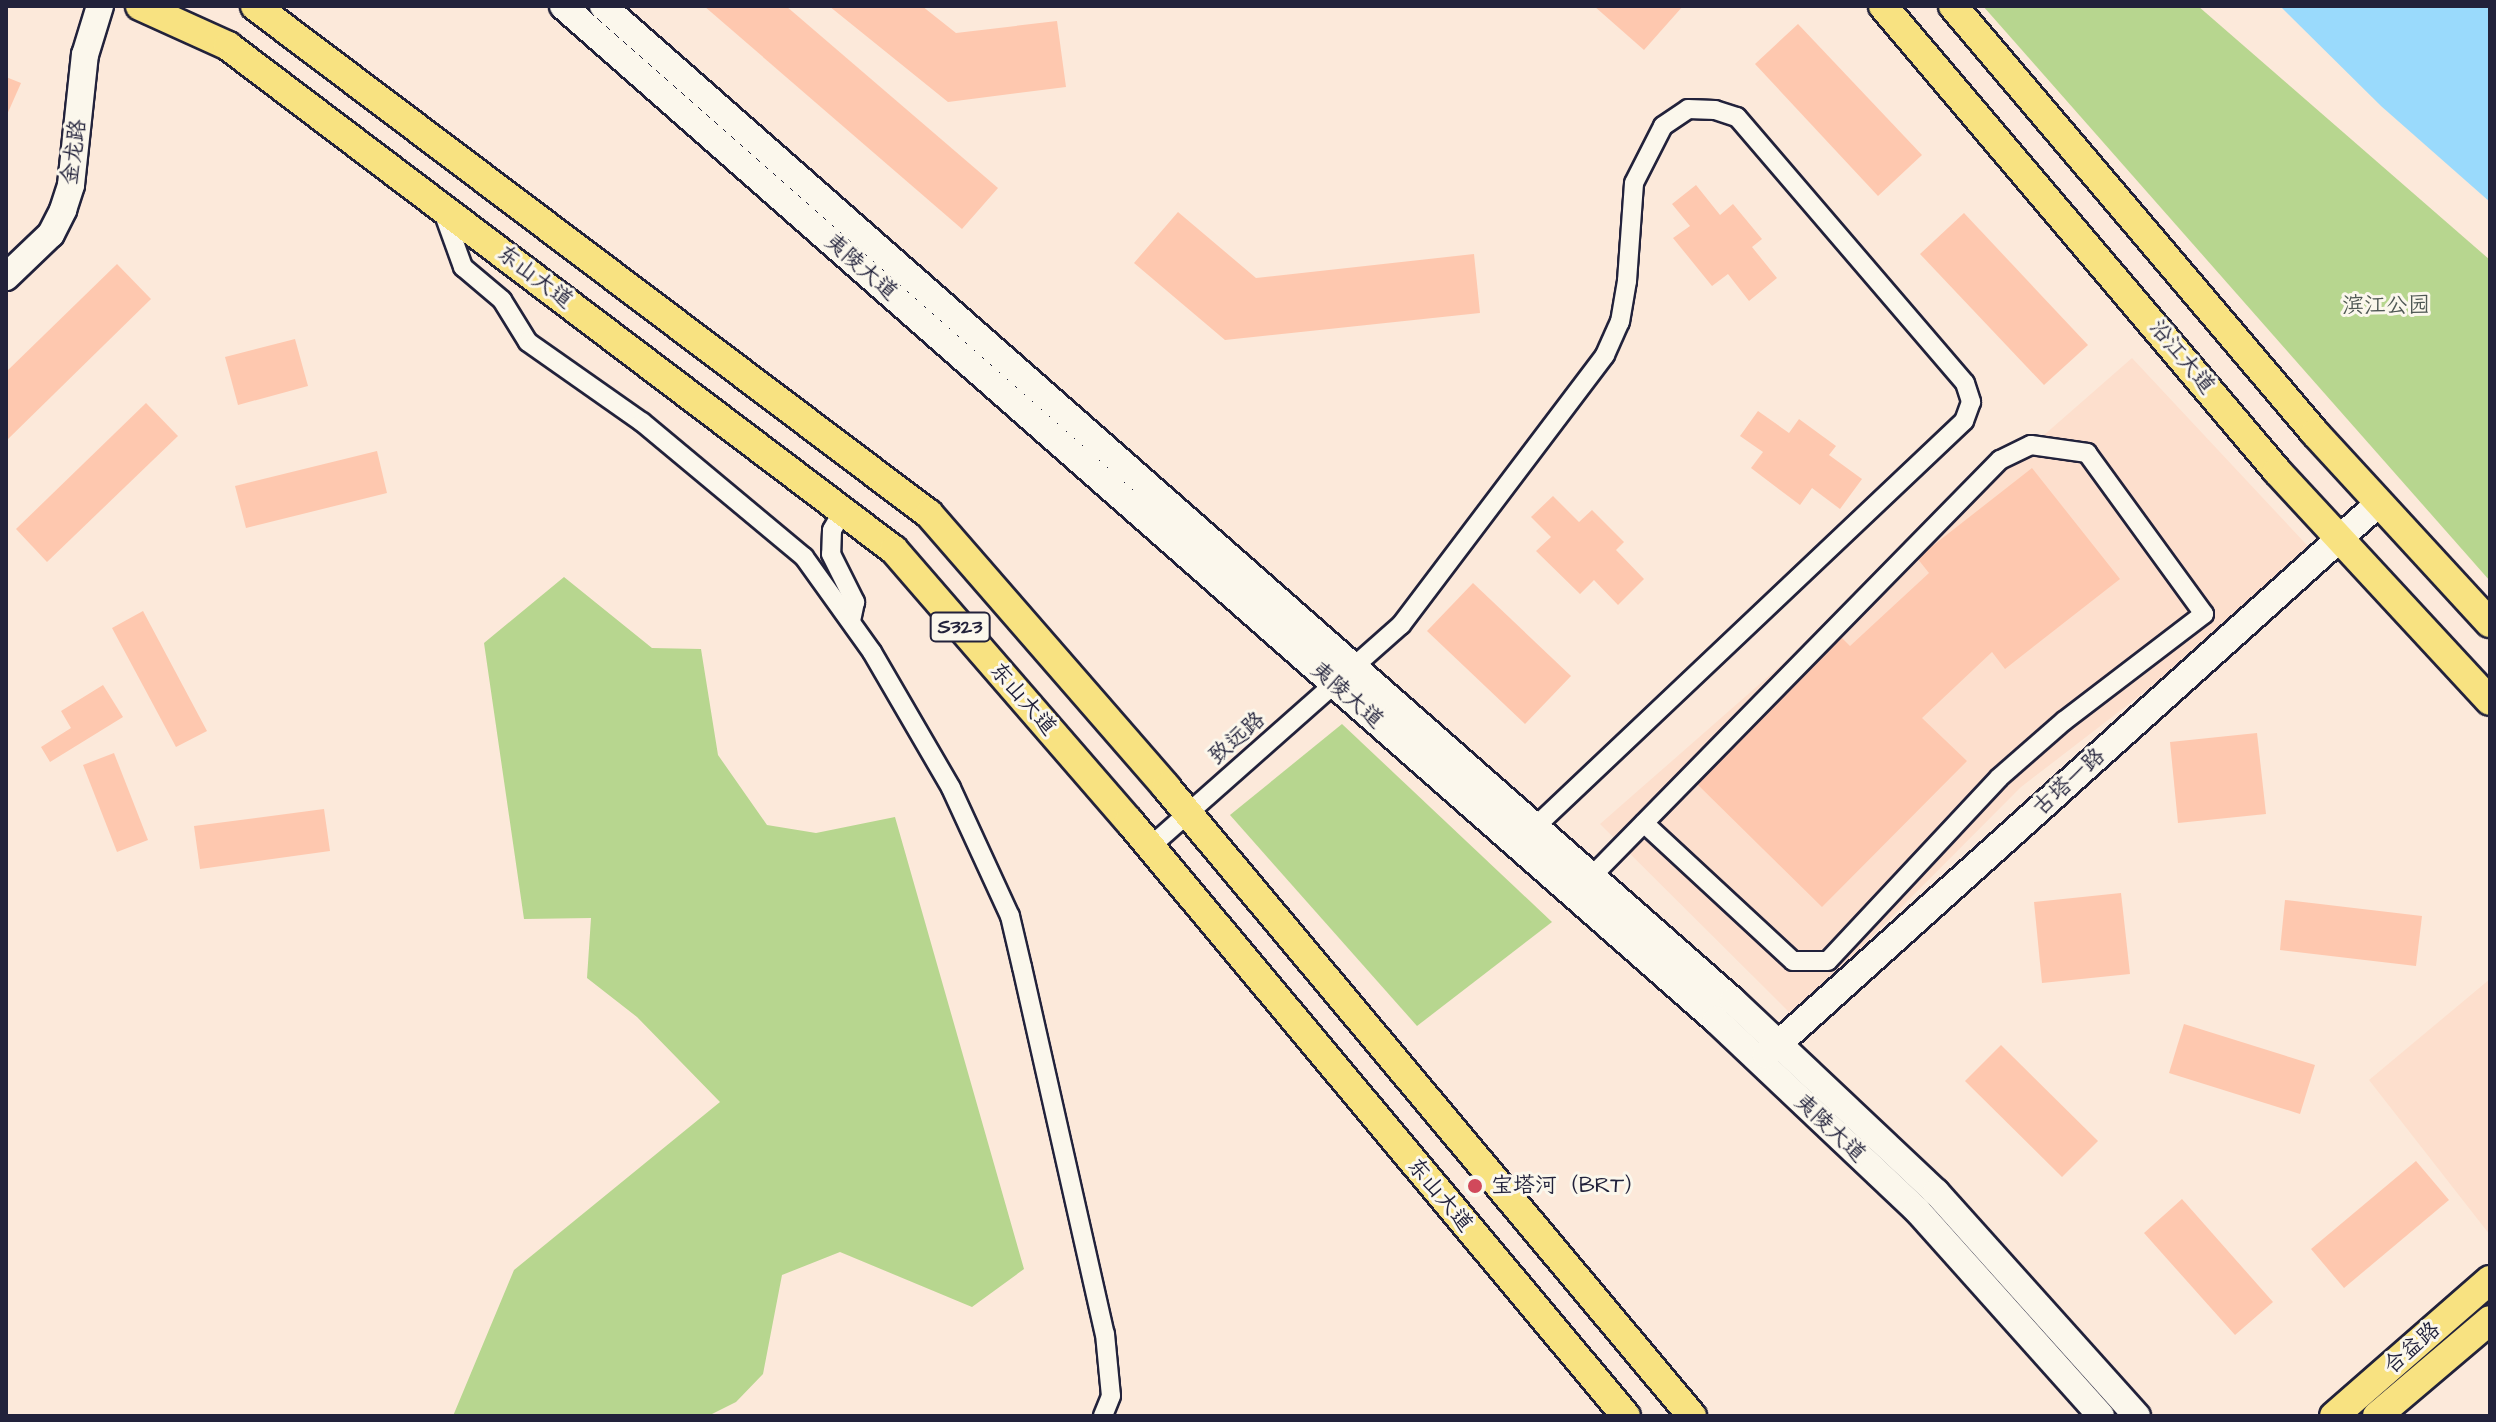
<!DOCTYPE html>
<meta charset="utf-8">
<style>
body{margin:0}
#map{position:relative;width:2496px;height:1422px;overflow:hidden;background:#fce9da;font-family:"Architects Daughter","LXGW WenKai TC",sans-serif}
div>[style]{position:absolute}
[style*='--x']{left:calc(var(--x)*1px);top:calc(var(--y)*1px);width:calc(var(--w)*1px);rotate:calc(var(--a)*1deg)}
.built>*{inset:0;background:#fddfcd}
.green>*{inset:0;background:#b7d68f}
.water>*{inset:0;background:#9adafc}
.building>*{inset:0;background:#fec8af}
.roads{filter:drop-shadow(2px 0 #22223b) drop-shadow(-2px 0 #22223b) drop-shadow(0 2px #22223b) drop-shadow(0 -2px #22223b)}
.street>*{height:18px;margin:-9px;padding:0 9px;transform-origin:9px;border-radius:9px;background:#fbf7ec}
.secondary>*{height:26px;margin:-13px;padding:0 13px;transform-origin:13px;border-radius:13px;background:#fbf7ec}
.primary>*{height:28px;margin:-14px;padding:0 14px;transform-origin:14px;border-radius:14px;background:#f8e281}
.dots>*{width:22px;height:22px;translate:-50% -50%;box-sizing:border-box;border:4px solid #fbf7ec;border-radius:50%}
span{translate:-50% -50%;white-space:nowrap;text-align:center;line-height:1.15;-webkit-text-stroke:6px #fbf7ec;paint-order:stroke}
.shield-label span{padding:2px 6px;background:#fbf7ec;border:2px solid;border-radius:6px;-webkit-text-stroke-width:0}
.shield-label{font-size:20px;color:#22223b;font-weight:700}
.street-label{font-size:22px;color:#22223b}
.park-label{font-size:22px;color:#4f5854}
.poi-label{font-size:22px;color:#22223b}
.left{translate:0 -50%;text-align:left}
.frame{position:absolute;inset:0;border:8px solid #22223b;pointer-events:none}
</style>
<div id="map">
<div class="built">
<i style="clip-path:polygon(2132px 358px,2319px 558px,2021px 787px,1793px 1016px,1600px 824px)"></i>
<i style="clip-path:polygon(2490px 979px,2490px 1235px,2369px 1080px)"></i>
</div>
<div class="green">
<i style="clip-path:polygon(1983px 6px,2198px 6px,2490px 260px,2490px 581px)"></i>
<i style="clip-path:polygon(564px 577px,652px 648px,701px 649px,718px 755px,767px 825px,816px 833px,895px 817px,1024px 1269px,972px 1307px,840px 1252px,782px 1275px,763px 1374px,736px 1402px,708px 1416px,453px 1416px,514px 1270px,720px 1102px,637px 1017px,587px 978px,591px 918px,524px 919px,484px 643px)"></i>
<i style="clip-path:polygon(1342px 724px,1552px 922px,1417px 1026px,1230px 815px)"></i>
</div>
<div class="water">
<i style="clip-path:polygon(2280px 6px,2490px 6px,2490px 202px,2381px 106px)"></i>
</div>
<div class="building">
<i style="clip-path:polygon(704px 6px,786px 6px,998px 188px,962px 229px)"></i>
<i style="clip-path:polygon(829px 6px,922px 6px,956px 33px,1057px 21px,1066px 87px,948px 102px)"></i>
<i style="clip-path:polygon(1594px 6px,1683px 6px,1644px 50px)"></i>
<i style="clip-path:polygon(1798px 24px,1922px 155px,1878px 196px,1755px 64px)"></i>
<i style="clip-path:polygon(6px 77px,21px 83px,6px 117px)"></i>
<i style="clip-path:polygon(1696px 185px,1720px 215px,1733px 204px,1762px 239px,1752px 247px,1777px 278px,1749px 301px,1728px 274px,1712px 286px,1673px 238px,1690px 226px,1672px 204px)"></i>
<i style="clip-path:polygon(1178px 212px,1256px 278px,1474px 254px,1480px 313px,1225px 340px,1134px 263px)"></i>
<i style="clip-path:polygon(1964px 213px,2088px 345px,2044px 385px,1920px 254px)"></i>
<i style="clip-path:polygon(117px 264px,151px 299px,6px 441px,6px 372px)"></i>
<i style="clip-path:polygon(295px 339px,308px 386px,238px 405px,225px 357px)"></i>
<i style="clip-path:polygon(146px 403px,178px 436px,47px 562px,16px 529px)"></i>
<i style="clip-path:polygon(1758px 411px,1789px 433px,1799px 419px,1836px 446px,1829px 455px,1862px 479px,1840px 509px,1812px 488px,1800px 505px,1751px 468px,1763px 452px,1740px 436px)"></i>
<i style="clip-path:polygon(377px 451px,387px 493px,246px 528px,235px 486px)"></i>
<i style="clip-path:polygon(2032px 468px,2120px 579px,2005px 669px,1992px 652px,1922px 718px,1967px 761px,1822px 907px,1695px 782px,1840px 636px,1850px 646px,1929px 573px,1917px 558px)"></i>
<i style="clip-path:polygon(1553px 496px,1579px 522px,1592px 510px,1624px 542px,1616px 550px,1644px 579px,1618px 605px,1594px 580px,1580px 594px,1536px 551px,1551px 537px,1531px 517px)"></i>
<i style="clip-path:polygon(1473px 583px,1571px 676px,1525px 724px,1427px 631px)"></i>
<i style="clip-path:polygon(143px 611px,207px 731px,176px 747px,112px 628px)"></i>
<i style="clip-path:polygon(103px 685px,123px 717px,50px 762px,41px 747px,71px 728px,61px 711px)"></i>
<i style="clip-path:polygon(2257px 733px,2266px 814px,2178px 823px,2170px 742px)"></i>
<i style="clip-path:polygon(114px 753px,148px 840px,117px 852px,83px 765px)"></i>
<i style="clip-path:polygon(324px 809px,330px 851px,200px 869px,194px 826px)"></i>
<i style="clip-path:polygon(2121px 893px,2130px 974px,2042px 983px,2034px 902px)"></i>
<i style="clip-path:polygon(2285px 900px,2422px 916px,2416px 966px,2280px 950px)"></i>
<i style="clip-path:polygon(2184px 1024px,2315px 1065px,2300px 1114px,2169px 1073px)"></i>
<i style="clip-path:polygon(2001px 1045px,2098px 1141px,2062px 1177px,1965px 1081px)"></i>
<i style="clip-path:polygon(2416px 1161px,2449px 1200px,2344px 1288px,2311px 1249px)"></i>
<i style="clip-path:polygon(2182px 1199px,2273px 1302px,2235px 1335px,2144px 1233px)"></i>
</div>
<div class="roads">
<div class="street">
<i style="--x:442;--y:209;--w:62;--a:70.1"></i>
<i style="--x:463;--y:267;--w:51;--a:40.2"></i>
<i style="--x:502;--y:300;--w:49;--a:58.2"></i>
<i style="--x:528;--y:342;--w:139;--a:35.1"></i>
<i style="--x:642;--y:422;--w:211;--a:39.8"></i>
<i style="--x:804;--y:557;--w:117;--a:54.4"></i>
<i style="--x:872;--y:652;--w:157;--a:59.8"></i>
<i style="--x:951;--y:788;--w:141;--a:65.3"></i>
<i style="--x:1010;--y:916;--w:52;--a:76.8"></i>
<i style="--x:1022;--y:967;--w:376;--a:77.3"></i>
<i style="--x:1105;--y:1334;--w:62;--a:84.5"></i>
<i style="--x:1111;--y:1396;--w:22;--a:112"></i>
<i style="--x:843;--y:511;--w:22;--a:120"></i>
<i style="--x:832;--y:530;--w:24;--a:92"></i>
<i style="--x:831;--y:554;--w:54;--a:63.4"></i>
<i style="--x:855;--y:602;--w:19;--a:102"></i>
<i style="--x:1151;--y:846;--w:334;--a:-41.5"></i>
<i style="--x:1401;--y:625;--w:338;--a:-52.9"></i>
<i style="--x:1605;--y:355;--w:36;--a:-66"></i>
<i style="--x:1620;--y:322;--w:42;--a:-80.3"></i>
<i style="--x:1627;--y:281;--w:98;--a:-85.9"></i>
<i style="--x:1634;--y:183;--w:64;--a:-63"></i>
<i style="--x:1663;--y:126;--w:30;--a:-34"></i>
<i style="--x:1688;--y:109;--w:27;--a:2"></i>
<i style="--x:1715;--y:110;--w:23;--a:18"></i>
<i style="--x:1737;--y:117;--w:350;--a:49.4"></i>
<i style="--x:1965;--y:383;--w:20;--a:72"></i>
<i style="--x:1971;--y:402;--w:20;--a:110"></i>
<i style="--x:1964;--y:421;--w:589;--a:136.58"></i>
<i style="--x:1592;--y:876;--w:583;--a:-45.56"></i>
<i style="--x:2000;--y:460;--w:34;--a:-26"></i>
<i style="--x:2031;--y:445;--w:57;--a:8.1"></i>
<i style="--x:2087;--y:453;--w:199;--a:54"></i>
<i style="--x:2204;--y:614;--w:176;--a:142.6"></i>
<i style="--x:2064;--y:721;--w:86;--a:138.8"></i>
<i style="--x:1999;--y:778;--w:250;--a:133.1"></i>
<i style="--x:1828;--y:961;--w:35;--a:180"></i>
<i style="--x:1793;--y:961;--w:203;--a:-137.2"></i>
</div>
<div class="secondary">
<i style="--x:563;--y:6;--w:1535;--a:41.33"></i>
<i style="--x:1716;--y:1020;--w:277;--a:43.4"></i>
<i style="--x:1917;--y:1210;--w:276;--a:48.2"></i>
<i style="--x:603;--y:6;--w:1506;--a:41.36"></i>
<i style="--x:1733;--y:1001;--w:279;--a:43.3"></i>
<i style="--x:1936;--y:1192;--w:301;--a:48.1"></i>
<i style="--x:6;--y:277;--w:62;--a:-43.7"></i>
<i style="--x:51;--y:234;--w:27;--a:-63"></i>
<i style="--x:63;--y:210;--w:26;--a:-72"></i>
<i style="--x:71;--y:185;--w:131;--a:-83.9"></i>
<i style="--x:85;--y:55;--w:51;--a:-73"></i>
<i style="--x:1766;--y:1055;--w:825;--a:-42"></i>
</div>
<div class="primary">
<i style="--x:140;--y:6;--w:97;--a:24.4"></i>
<i style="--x:228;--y:46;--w:835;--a:37.12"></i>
<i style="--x:894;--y:550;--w:359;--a:49.1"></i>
<i style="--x:1129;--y:821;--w:775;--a:50.13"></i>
<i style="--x:255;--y:6;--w:844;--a:37.01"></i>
<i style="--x:929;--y:514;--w:362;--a:49"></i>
<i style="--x:1166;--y:787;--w:820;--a:50.1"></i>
<i style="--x:1883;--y:6;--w:609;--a:49.72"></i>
<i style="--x:2277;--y:471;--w:313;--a:47.2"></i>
<i style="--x:1953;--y:6;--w:560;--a:49.71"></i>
<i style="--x:2315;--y:433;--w:258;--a:47.4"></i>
<i style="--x:2334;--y:1416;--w:207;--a:-41.1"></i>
<i style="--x:2377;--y:1416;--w:148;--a:-40.3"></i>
</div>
</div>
<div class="dots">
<i style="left:1475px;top:1186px;background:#d1495b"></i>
</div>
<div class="shield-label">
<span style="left:960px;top:627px">S323</span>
</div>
<div class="street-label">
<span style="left:74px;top:152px;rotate:-82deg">金龙路</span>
<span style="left:861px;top:267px;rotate:41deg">夷陵大道</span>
<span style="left:535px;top:277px;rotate:37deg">东山大道</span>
<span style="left:2182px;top:357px;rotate:50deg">沿江大道</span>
<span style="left:1347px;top:695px;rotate:41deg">夷陵大道</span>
<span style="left:1023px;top:699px;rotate:49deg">东山大道</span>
<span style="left:1237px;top:738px;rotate:-41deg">致远路</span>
<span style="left:2069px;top:782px;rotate:-42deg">古塔一路</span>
<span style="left:1830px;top:1128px;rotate:43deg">夷陵大道</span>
<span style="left:1440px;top:1195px;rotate:50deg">东山大道</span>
<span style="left:2412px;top:1348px;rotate:-41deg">合益路</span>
</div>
<div class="park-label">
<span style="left:2386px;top:306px">滨江公园</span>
</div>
<div class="poi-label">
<span class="left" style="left:1491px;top:1186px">宝塔河（BRT）</span>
</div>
<div class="frame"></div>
</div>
